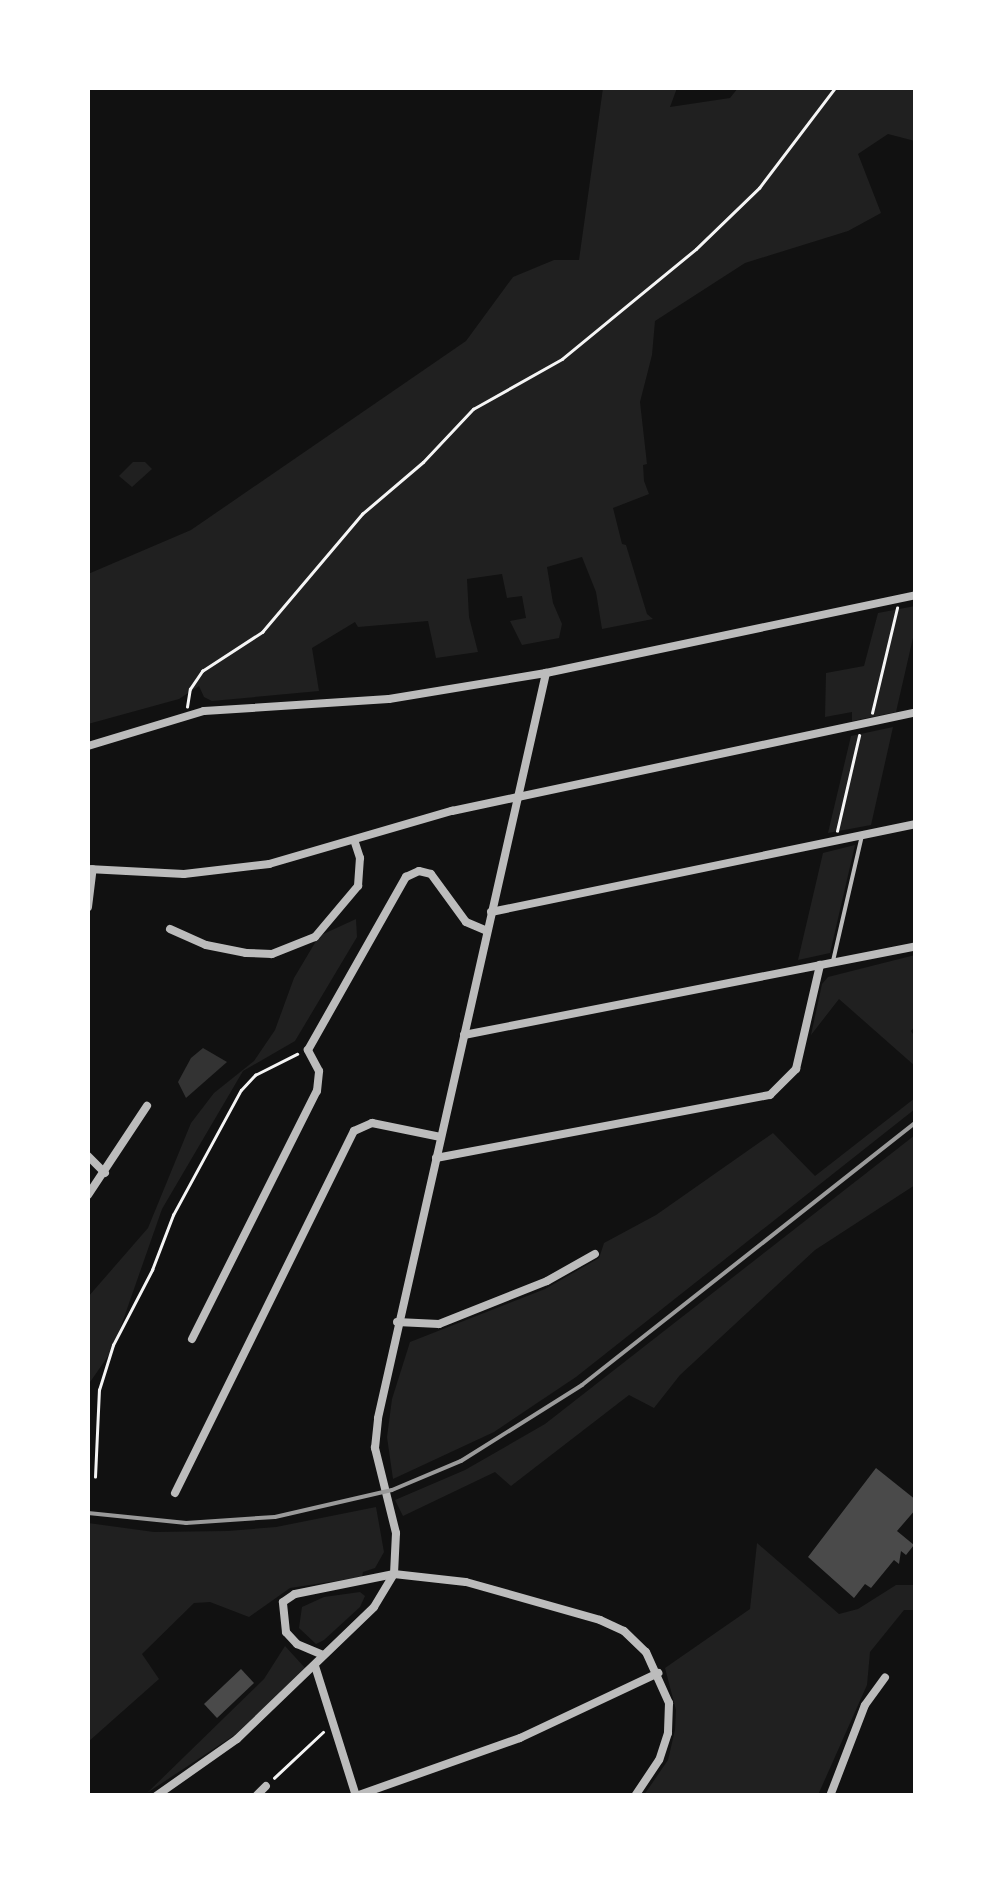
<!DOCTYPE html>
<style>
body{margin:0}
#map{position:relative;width:1003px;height:1883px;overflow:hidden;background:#111;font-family:Inter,sans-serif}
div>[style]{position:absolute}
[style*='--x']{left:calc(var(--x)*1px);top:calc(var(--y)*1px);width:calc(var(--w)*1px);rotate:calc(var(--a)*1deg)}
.green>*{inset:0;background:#202020}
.water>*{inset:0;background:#333}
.building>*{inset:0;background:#4a4a4a}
.path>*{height:2.5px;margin:-1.25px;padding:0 1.25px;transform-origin:1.25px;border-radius:1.25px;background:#f5f5f5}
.service>*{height:4px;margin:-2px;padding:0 2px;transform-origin:2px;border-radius:2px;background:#bcbcbc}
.minor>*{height:8px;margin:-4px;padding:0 4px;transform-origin:4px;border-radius:4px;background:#bcbcbc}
.rail>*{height:4px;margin:-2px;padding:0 2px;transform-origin:2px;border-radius:2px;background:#9a9a9a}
span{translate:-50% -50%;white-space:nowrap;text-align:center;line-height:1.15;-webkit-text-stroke:8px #fff;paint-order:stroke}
.frame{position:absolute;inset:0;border:90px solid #fff;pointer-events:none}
</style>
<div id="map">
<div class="green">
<i style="clip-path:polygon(603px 88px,677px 88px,670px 107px,730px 98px,738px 88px,915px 88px,915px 141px,888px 134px,858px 154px,881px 213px,848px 231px,745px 263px,655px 321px,652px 355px,640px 402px,647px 464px,643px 465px,644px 481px,649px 494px,613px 508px,622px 544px,626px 545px,647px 614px,653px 619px,602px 629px,596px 592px,582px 557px,547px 567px,553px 603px,562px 624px,559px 638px,522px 645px,510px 621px,526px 618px,522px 596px,507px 598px,502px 574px,467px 579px,469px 617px,478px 652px,436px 658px,428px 621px,358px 627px,355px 622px,312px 648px,319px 691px,212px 701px,204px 697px,199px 686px,179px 699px,88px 724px,88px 574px,191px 530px,466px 341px,513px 277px,554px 260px,579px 260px)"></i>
<i style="clip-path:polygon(133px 462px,145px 462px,152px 469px,132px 487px,119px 476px)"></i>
<i style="clip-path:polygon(915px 606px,915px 629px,896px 712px,852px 721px,852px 712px,825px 717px,826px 673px,864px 666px,878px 613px)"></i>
<i style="clip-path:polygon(893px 727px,871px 825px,828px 833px,851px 736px)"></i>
<i style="clip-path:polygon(855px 845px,830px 953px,798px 960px,823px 853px)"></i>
<i style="clip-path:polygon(356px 919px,357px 937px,295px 1041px,243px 1071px,162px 1209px,113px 1349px,88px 1385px,88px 1297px,148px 1228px,191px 1123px,214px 1093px,254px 1061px,275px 1030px,294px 978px,319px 936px)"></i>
<i style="clip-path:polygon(915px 955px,915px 1026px,911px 1031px,915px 1037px,915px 1066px,839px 999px,811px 1035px,822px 984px,828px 977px)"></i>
<i style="clip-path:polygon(915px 1098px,915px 1109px,576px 1377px,494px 1432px,393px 1479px,387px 1437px,392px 1399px,410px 1342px,545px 1289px,599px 1258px,604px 1243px,656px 1215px,773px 1133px,815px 1176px)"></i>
<i style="clip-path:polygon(915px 1135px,915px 1185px,815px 1250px,680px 1375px,654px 1408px,629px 1395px,511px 1486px,495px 1472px,403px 1516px,395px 1500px,465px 1470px,545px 1424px)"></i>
<i style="clip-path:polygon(376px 1507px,384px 1552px,375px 1568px,363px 1572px,362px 1577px,290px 1588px,249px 1617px,210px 1602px,194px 1603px,142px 1654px,159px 1679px,88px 1742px,88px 1523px,154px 1532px,228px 1531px,276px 1527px)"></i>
<i style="clip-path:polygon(757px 1543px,839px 1614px,858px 1609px,896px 1585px,915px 1585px,915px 1610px,904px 1610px,870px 1652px,867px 1685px,818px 1795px,644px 1795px,668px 1760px,675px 1730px,676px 1710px,665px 1668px,750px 1609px)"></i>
<i style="clip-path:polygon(360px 1592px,365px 1596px,360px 1607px,324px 1640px,316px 1644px,299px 1628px,302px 1607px,324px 1597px)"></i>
<i style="clip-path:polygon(285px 1646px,306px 1669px,236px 1734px,147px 1793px,264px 1679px)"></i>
</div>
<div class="water">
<i style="clip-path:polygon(203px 1048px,227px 1062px,186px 1098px,178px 1082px,191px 1058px)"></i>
</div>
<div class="building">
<i style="clip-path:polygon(876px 1468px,916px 1500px,916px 1509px,897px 1531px,914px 1545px,906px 1555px,901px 1551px,899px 1564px,894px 1560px,871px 1588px,865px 1584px,854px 1598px,808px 1557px)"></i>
<i style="clip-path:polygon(241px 1669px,254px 1683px,217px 1718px,204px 1704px)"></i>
</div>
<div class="path">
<i style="--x:187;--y:707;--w:18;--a:-81"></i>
<i style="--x:190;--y:689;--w:22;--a:-56"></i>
<i style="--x:202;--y:671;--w:72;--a:-33"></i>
<i style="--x:262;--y:632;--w:155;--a:-49.7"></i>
<i style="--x:362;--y:514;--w:80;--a:-40.4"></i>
<i style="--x:423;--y:462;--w:73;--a:-46.7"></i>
<i style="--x:473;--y:409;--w:102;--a:-29.3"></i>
<i style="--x:562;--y:359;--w:173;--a:-39.4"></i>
<i style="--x:696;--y:249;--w:88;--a:-44.1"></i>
<i style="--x:759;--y:188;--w:126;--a:-52.8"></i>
<i style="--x:872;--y:713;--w:108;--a:-76.6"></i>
<i style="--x:837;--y:831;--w:98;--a:-77"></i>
<i style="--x:95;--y:1477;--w:87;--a:-87.4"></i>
<i style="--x:99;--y:1390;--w:47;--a:-72.7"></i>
<i style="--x:113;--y:1345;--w:85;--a:-62.5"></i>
<i style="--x:152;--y:1270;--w:59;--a:-69.1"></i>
<i style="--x:173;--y:1215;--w:142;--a:-61.5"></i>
<i style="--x:241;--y:1090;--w:21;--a:-47"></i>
<i style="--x:255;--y:1075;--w:47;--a:-26.6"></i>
<i style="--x:274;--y:1778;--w:67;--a:-43.2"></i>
</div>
<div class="service">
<i style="--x:833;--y:961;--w:129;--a:-77"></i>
</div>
<div class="minor">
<i style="--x:88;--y:746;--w:121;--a:-16.8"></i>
<i style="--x:204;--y:711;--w:185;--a:-3.7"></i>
<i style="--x:389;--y:699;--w:159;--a:-9.4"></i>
<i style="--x:546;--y:673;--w:378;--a:-11.9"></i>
<i style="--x:88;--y:869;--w:96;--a:3"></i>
<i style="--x:184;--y:874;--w:86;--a:-6.7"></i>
<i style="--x:269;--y:864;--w:191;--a:-16.2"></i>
<i style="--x:452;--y:811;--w:474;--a:-12"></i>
<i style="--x:88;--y:907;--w:38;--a:-83"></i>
<i style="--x:491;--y:912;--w:434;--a:-11.7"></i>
<i style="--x:170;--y:929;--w:39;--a:24"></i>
<i style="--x:206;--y:945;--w:41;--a:11.3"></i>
<i style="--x:246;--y:953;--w:26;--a:2"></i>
<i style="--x:272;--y:954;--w:46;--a:-21.6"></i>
<i style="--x:315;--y:937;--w:67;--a:-49.9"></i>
<i style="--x:358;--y:886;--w:28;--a:-86"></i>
<i style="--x:360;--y:858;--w:19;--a:-108"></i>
<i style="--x:464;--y:1035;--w:461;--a:-11.1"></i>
<i style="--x:88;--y:1156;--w:24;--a:45"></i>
<i style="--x:436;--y:1158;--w:340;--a:-10.7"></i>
<i style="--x:770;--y:1095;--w:37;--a:-45"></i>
<i style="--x:796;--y:1069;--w:107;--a:-77"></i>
<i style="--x:88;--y:1195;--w:107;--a:-56.5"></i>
<i style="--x:397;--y:1322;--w:42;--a:2.7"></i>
<i style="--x:439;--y:1324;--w:116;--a:-21.7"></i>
<i style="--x:547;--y:1281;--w:55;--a:-29.4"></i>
<i style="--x:192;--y:1339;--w:278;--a:-63.3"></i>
<i style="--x:317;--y:1091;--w:20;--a:-84"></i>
<i style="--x:319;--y:1071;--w:24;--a:-118"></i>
<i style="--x:308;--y:1050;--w:199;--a:-60.5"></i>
<i style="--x:406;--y:877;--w:14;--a:-25"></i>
<i style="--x:419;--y:871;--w:12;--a:14"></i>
<i style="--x:431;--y:874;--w:59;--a:53.9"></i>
<i style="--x:466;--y:922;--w:23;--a:23"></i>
<i style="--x:175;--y:1493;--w:404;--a:-63.7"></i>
<i style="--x:354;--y:1131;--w:20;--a:-24"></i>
<i style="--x:372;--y:1123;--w:70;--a:11.5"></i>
<i style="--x:323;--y:1655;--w:28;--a:-157"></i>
<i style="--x:297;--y:1644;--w:16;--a:-133"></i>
<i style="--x:286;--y:1632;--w:30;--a:-96"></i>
<i style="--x:283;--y:1602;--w:14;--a:-34"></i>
<i style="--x:295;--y:1594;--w:101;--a:-11.4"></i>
<i style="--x:394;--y:1574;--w:72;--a:6.3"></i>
<i style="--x:466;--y:1582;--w:139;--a:15.8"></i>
<i style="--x:600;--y:1620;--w:26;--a:25"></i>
<i style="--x:624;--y:1631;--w:30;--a:44"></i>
<i style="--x:646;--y:1652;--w:56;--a:65.7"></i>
<i style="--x:669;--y:1703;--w:30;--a:92"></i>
<i style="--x:668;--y:1733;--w:28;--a:108"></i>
<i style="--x:659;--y:1760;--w:43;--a:123.7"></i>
<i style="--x:315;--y:1666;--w:136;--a:72.5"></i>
<i style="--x:156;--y:1796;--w:99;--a:-35.1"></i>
<i style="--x:237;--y:1739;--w:190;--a:-43.9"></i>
<i style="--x:374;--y:1607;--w:39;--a:-59"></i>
<i style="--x:394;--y:1574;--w:41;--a:-87.2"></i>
<i style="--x:396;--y:1533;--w:88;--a:-103.9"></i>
<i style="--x:375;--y:1448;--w:30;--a:-84"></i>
<i style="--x:378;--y:1418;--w:764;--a:-77.29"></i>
<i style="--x:256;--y:1796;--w:14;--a:-45"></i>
<i style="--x:356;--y:1796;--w:174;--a:-19.5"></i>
<i style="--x:520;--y:1738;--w:153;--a:-25.2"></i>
<i style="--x:830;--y:1796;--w:97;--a:-69"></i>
<i style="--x:865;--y:1705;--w:34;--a:-54"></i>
</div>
<div class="rail">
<i style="--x:88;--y:1513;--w:99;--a:5.8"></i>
<i style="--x:186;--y:1523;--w:89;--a:-3.9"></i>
<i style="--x:275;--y:1517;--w:120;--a:-13"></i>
<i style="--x:392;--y:1490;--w:75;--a:-22.8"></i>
<i style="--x:461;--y:1461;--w:143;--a:-32.1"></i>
<i style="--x:582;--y:1385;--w:425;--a:-38.2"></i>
</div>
<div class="frame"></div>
</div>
